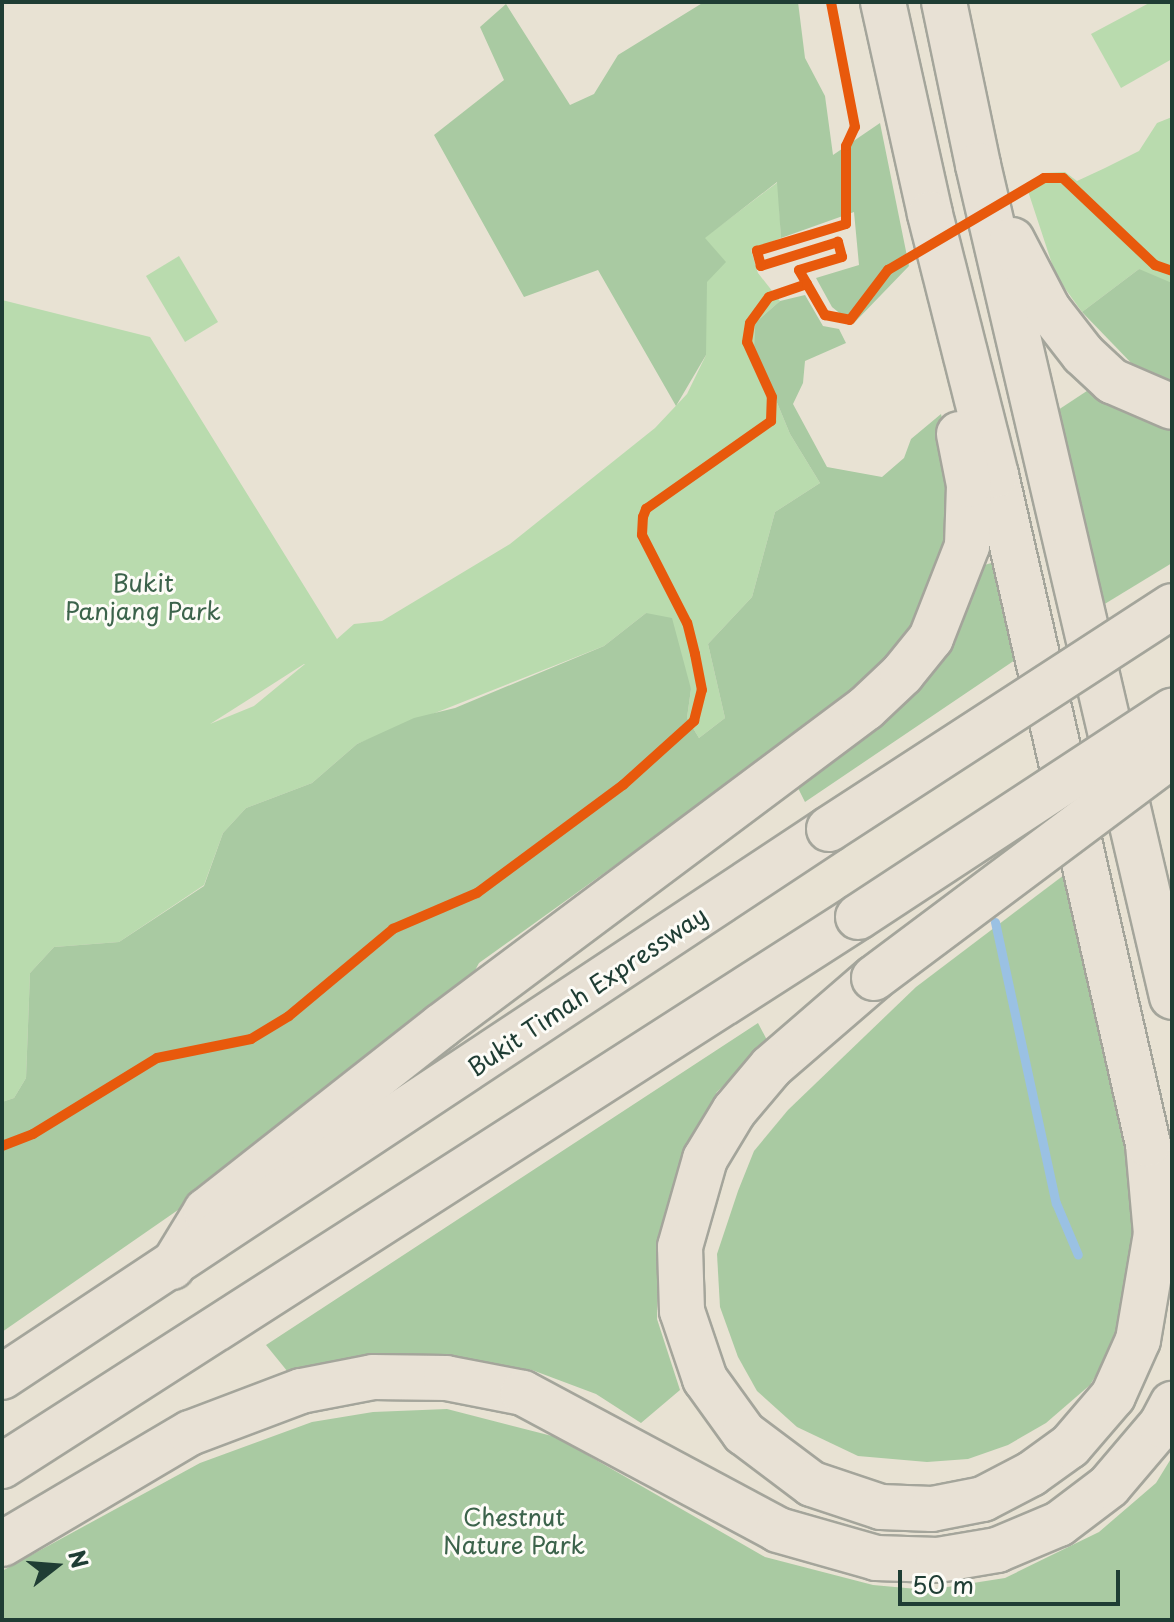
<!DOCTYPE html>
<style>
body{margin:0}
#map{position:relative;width:1174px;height:1622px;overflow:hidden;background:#e8e2d3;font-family:"Playpen Sans",sans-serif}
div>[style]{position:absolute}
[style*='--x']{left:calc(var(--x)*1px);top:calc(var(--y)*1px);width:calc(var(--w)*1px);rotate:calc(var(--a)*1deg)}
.green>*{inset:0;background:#b9dbae}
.forest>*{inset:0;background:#a9caa2}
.stream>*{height:9px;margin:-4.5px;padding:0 4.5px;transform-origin:4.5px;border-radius:4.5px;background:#9ac1e3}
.roads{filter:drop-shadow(2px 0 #a4a59b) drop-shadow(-2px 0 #a4a59b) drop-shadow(0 2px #a4a59b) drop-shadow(0 -2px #a4a59b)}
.primary>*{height:44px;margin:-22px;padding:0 22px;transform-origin:22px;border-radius:22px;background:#e8e1d5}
.highway>*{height:44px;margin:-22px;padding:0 22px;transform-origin:22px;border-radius:22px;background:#e8e1d5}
.bridges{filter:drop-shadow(2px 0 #a4a59b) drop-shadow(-2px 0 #a4a59b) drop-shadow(0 2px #a4a59b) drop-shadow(0 -2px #a4a59b)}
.highway-bridge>*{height:44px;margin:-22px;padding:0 22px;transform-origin:22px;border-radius:22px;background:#e8e1d5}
.cycleway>*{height:10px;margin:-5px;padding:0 5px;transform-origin:5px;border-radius:5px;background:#e8590c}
span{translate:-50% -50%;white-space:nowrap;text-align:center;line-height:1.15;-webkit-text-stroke:6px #fdfcf7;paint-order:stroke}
.park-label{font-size:24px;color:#3c634b}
.street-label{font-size:24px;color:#1f3d34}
.frame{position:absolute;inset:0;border:4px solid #1f3d34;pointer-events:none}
.north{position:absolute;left:16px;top:1526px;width:80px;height:80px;-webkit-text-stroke:6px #fdfcf7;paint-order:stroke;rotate:73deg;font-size:22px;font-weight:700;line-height:32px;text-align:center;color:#1f3d34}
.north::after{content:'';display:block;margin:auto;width:28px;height:36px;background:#1f3d34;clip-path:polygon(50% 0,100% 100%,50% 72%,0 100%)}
.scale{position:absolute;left:898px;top:1570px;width:222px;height:36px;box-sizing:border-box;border:4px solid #1f3d34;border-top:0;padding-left:10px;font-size:24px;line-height:28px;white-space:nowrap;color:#1f3d34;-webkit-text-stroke:6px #fdfcf7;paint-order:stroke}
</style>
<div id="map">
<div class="green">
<i style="clip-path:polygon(1151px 2px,1172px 2px,1172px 59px,1121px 88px,1091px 34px)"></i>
<i style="clip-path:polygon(1172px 117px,1172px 384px,1139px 269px,1082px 312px,1056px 276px,1026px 185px,1044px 173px,1065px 172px,1077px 181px,1105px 168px,1139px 151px,1157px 123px)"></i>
<i style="clip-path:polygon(evenodd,778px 182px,781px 238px,751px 250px,758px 273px,780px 301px,755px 323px,754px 347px,790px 434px,820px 483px,775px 512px,752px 597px,708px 644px,725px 718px,699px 738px,687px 718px,691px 689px,646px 613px,604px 646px,357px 744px,312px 783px,246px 808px,223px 833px,204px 885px,119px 942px,54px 947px,30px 973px,26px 1078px,14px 1098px,2px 1102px,2px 300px,150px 337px,337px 639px,354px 624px,382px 621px,510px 544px,655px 428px,687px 394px,706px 355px,704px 238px,778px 182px,305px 664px,254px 706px,210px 724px,304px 664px,305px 664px)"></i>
<i style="clip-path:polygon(179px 256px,218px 322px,185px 342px,146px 276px)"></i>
</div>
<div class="forest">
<i style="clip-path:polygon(704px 2px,798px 2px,805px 58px,825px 96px,833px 155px,880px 123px,909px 266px,853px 324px,832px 307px,816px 278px,859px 265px,854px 212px,781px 238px,777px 182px,705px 238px,726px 262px,707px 282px,706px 355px,676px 406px,598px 270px,524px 297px,434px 135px,504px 80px,480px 27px,506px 4px,570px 105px,594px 94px,618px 55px)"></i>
<i style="clip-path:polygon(1139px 269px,1172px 283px,1172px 384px,1138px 370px,1082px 312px)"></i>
<i style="clip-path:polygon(805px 295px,823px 326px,839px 329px,846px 343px,805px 361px,803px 383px,793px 404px,827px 467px,882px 477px,904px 458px,911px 439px,941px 414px,957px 485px,953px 534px,902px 651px,842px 702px,479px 963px,467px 985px,227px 1176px,2px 1332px,2px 1102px,14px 1098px,26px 1078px,30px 973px,54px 947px,119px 942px,204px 886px,223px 833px,246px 808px,312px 783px,357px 744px,414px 718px,455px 708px,604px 646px,646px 613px,672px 618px,691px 689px,687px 718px,699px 738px,725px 718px,708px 644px,752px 597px,775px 512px,820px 483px,790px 434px,754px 347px,755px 323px,780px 301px)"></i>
<i style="clip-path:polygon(1096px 385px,1172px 424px,1172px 563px,1103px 605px,1055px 412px)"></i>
<i style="clip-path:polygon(995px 562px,1015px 660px,805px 802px,798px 788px,858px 741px,977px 567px)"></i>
<i style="clip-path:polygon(1068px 872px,1126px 1116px,1142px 1234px,1117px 1340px,1090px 1385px,1046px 1423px,1008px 1445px,968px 1459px,927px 1462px,858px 1456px,797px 1427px,757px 1391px,738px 1357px,720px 1307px,717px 1254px,738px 1191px,754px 1151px,788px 1110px,916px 987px)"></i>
<i style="clip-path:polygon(758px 1023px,768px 1042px,717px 1092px,685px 1149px,659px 1245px,657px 1319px,680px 1390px,641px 1423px,596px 1394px,532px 1370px,451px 1361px,292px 1377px,266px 1345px)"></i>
<i style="clip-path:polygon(447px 1409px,556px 1437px,765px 1557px,873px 1585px,928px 1590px,1005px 1578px,1099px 1532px,1156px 1483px,1172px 1457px,1172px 1620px,2px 1620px,2px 1571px,200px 1463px,312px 1422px,373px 1412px)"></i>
</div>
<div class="stream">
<i style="--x:995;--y:922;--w:288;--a:77.8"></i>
<i style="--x:1056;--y:1203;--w:56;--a:67.1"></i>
</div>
<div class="roads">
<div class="primary">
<i style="--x:883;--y:2;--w:217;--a:77.5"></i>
<i style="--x:944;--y:2;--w:167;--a:78.2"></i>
</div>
<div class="highway">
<i style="--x:978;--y:165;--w:854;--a:76.87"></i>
<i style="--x:1012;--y:240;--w:78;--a:62.4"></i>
<i style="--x:1048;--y:309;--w:57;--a:52.1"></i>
<i style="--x:1083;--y:354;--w:40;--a:43"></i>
<i style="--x:1112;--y:381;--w:65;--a:23.4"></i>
<i style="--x:874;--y:978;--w:136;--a:139.2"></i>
<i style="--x:771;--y:1067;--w:57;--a:130.1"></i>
<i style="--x:734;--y:1111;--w:56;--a:121.1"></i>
<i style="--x:705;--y:1159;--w:91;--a:105.9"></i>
<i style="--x:680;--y:1247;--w:64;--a:88.2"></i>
<i style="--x:682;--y:1311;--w:72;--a:71.3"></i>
<i style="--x:705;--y:1379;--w:67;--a:54.2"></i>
<i style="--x:744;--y:1433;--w:85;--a:36.9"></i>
<i style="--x:812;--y:1484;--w:73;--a:18.4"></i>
<i style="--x:881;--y:1507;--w:51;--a:2.2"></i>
<i style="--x:932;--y:1509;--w:52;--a:-11.1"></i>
<i style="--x:983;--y:1499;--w:54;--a:-27.5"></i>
<i style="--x:1031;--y:1474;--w:48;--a:-35.7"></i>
<i style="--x:1070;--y:1446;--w:66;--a:-49.3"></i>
<i style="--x:1113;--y:1396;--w:61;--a:-65.9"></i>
<i style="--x:1138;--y:1340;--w:108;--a:-80.4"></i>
<i style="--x:1156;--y:1234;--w:90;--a:-95.1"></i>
<i style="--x:1148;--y:1144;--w:686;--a:-102.8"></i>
<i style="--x:996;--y:475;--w:269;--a:-104.2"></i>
<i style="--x:172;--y:1267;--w:66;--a:-58.7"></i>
<i style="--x:206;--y:1211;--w:299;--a:-38.2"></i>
<i style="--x:441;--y:1026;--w:531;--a:-36.81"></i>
<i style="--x:866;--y:708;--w:50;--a:-43.4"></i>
<i style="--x:902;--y:674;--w:46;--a:-51.1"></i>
<i style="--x:931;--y:638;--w:99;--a:-68.6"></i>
<i style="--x:967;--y:546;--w:61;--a:-88.1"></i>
<i style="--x:969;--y:485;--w:52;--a:-101.1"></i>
<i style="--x:2;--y:1377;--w:992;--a:-33.53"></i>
<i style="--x:2;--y:1466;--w:1017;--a:-32.67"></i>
<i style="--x:2;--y:1544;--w:218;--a:-30.6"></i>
<i style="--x:190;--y:1433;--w:119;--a:-20.7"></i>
<i style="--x:301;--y:1391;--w:73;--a:-11"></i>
<i style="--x:373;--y:1377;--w:73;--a:0.8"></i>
<i style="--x:446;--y:1378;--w:78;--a:11"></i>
<i style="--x:523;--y:1393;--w:289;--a:28.2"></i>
<i style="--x:778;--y:1530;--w:102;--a:15.9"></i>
<i style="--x:876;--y:1558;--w:62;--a:1.8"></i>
<i style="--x:938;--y:1560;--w:60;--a:-9.6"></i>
<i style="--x:997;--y:1550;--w:67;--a:-22.8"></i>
<i style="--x:1059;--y:1524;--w:63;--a:-37.2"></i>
<i style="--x:1109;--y:1486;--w:80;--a:-49.6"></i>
<i style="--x:1161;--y:1425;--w:24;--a:-62"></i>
</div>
</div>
<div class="bridges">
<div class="highway-bridge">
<i style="--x:829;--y:829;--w:409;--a:-33"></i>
<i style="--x:858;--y:917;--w:376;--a:-33.3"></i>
<i style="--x:874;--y:978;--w:372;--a:-36.8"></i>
</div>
</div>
<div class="cycleway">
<i style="--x:807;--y:284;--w:16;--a:-120"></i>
<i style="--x:799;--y:270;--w:45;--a:-16.8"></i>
<i style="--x:842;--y:257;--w:16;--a:-105"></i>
<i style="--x:838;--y:242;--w:81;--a:162.7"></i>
<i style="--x:761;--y:266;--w:16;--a:-105"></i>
<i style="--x:757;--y:251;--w:93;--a:-16.9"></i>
<i style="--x:846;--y:224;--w:78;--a:-90"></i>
<i style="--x:846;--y:146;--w:21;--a:-65"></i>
<i style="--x:855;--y:127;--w:127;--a:-100.9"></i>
<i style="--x:2;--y:1146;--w:33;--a:-21"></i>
<i style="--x:33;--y:1134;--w:145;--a:-31.5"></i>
<i style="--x:157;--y:1058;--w:96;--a:-11.4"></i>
<i style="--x:251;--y:1039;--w:44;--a:-31.2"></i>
<i style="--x:289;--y:1016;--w:136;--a:-39.9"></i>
<i style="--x:393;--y:929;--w:91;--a:-23.2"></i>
<i style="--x:477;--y:893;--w:182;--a:-36.5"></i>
<i style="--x:623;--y:785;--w:96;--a:-42"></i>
<i style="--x:694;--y:721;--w:32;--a:-76"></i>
<i style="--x:702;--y:690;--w:37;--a:-101"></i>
<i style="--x:695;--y:654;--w:32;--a:-104"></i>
<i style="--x:687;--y:623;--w:99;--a:-117.1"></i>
<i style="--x:642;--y:535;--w:18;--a:-87"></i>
<i style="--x:643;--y:517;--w:9;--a:-69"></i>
<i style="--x:646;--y:509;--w:153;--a:-35.1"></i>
<i style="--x:771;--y:421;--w:24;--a:-88"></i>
<i style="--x:772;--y:397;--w:60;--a:-114.4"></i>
<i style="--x:747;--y:342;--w:19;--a:-81"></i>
<i style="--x:750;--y:323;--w:32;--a:-54"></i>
<i style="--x:769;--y:297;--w:40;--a:-18.9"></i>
<i style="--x:807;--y:284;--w:36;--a:60"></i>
<i style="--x:825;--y:315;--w:25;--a:11"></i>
<i style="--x:850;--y:320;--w:63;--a:-52.8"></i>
<i style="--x:888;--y:270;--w:181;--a:-30.5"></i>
<i style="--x:1044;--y:178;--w:19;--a:0"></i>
<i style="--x:1063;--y:178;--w:127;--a:43.4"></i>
<i style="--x:1155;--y:265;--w:18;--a:19"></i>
</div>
<div class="park-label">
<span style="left:143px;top:597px">Bukit<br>Panjang Park</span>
<span style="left:514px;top:1531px">Chestnut<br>Nature Park</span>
</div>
<div class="street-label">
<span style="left:587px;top:991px;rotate:-34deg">Bukit Timah Expressway</span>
</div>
<div class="frame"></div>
<div class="north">N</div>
<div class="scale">50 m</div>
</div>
